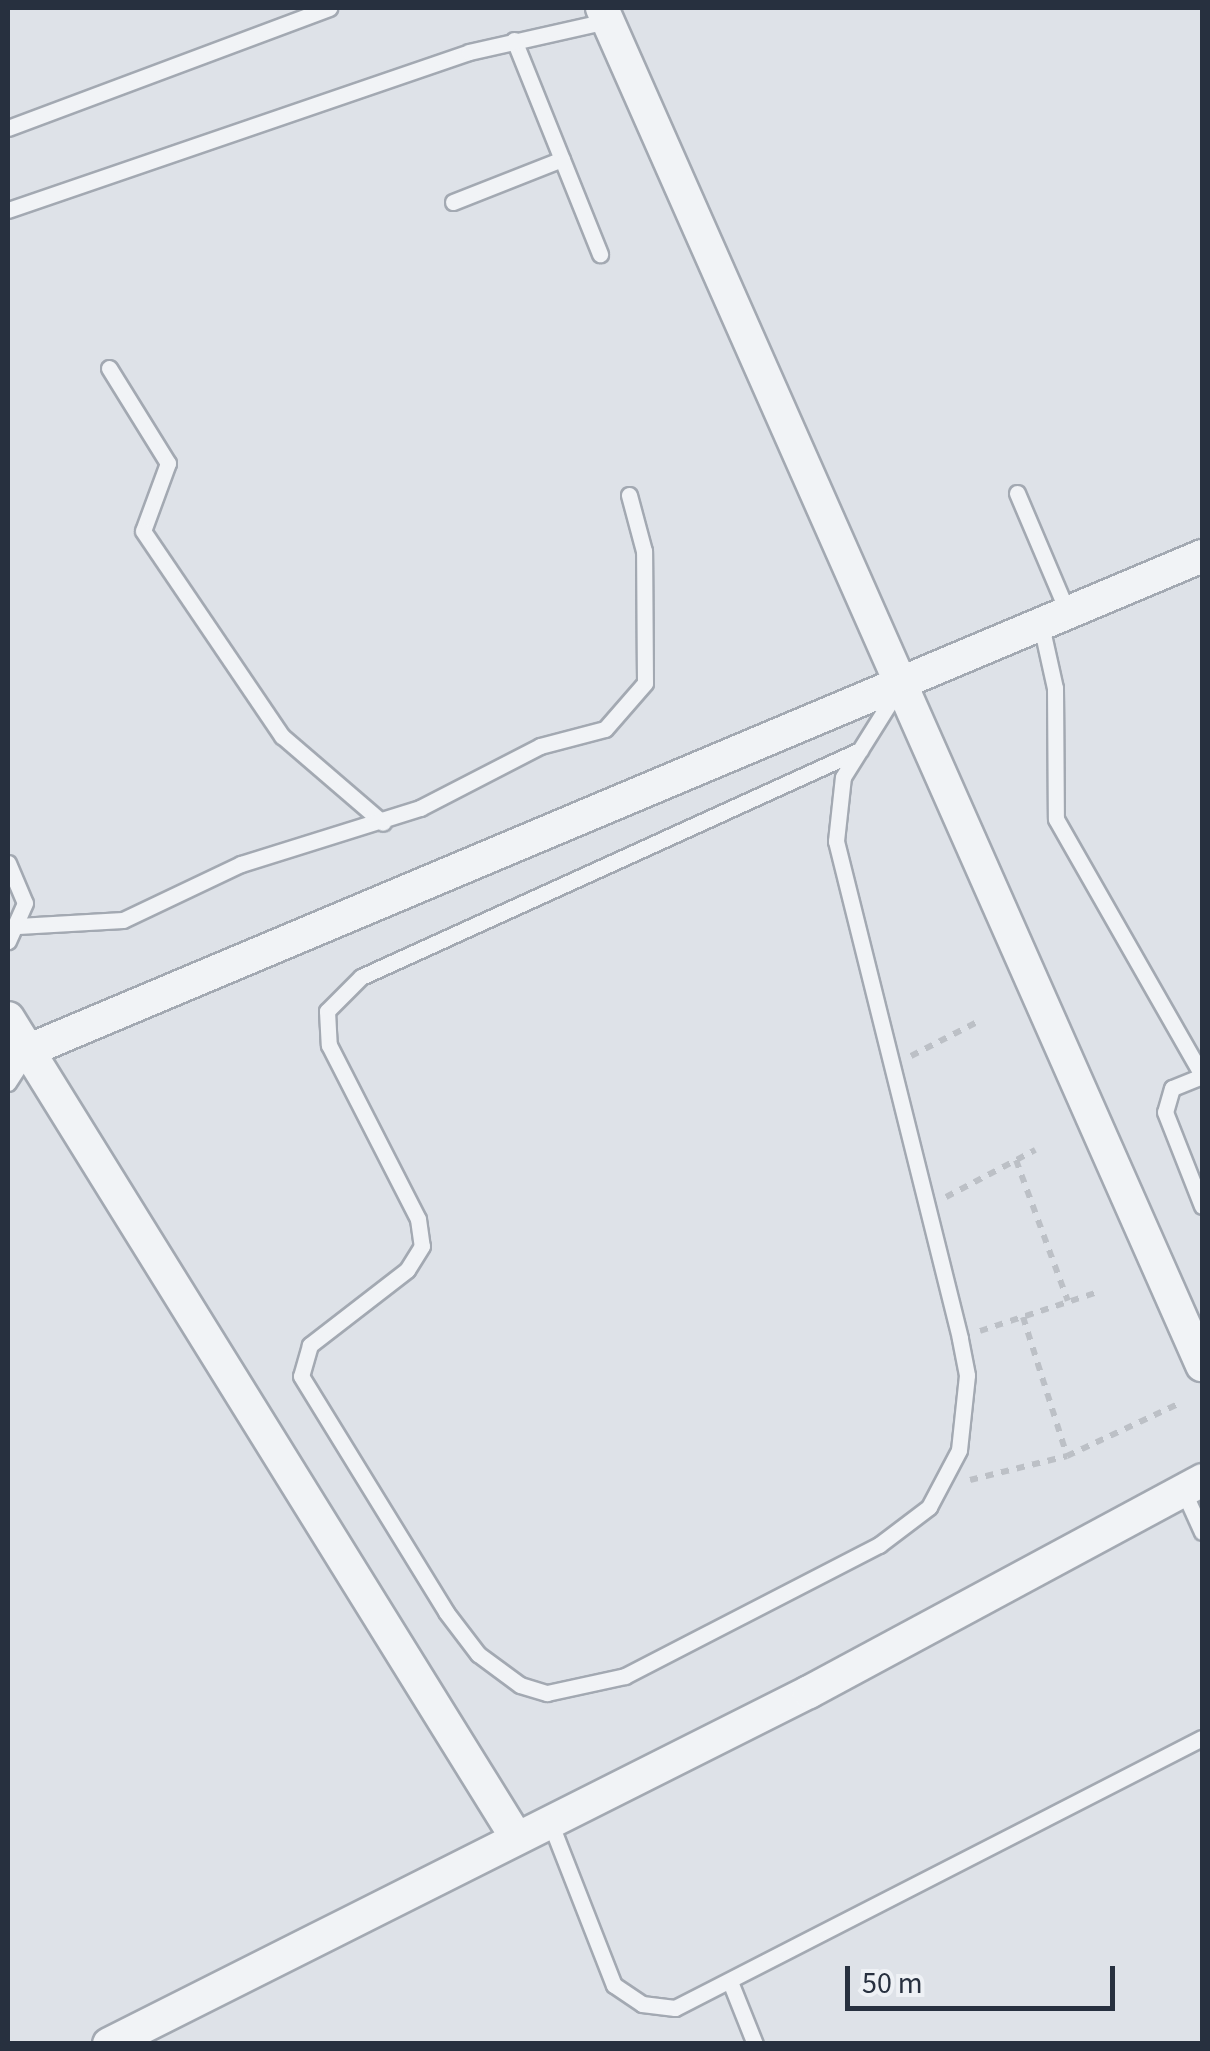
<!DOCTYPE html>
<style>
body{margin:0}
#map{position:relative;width:1210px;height:2051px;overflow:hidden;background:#dee2e8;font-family:"Source Sans 3",sans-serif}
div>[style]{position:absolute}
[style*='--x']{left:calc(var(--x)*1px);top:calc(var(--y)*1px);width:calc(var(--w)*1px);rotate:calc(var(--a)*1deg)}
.path>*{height:6px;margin-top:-3px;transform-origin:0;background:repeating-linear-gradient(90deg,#bcc0c6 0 8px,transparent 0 16px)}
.roads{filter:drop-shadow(2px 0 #a3a9b2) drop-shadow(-2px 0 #a3a9b2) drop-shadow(0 2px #a3a9b2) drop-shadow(0 -2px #a3a9b2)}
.lane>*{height:15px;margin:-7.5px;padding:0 7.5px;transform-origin:7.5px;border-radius:7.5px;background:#f1f3f6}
.street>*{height:32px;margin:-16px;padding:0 16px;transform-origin:16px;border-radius:16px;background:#f1f3f6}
span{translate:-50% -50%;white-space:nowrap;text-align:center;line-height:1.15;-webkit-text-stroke:8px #eef1f5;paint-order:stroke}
.frame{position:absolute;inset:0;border:10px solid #27303f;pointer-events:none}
.scale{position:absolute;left:845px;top:1966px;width:270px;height:45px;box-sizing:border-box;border:5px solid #27303f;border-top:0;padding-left:12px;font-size:30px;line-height:35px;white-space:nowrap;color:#27303f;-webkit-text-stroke:8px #eef1f5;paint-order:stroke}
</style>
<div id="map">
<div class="path">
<i style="--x:911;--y:1056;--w:76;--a:-27.2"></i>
<i style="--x:1016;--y:1160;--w:150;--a:69.8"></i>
<i style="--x:946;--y:1197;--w:101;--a:-27.8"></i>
<i style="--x:1023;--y:1317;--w:146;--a:72.4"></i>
<i style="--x:980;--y:1331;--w:121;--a:-18.3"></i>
<i style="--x:970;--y:1480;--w:100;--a:-13.9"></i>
<i style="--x:1067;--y:1456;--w:125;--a:-25.1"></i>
</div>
<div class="roads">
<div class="lane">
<i style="--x:514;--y:40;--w:231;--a:68.1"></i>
<i style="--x:8;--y:128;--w:343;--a:-20.5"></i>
<i style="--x:453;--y:202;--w:117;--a:-21.5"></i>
<i style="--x:8;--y:210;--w:487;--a:-18.9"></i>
<i style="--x:469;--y:52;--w:141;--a:-12.7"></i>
<i style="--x:109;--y:368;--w:112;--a:58.2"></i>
<i style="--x:168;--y:463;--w:72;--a:110.2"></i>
<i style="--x:143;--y:531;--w:248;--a:55.9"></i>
<i style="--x:282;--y:736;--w:133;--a:40.7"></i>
<i style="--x:1017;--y:493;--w:130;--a:67"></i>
<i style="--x:1041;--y:625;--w:65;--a:77.5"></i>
<i style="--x:1055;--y:688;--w:131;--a:89.6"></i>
<i style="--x:1056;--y:819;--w:295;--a:60.3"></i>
<i style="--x:860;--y:750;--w:548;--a:155.54"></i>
<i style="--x:361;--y:977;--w:48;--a:135"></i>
<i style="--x:327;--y:1011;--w:34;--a:87"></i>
<i style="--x:329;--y:1045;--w:195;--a:62.9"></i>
<i style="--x:418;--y:1219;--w:27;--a:82"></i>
<i style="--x:422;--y:1246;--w:28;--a:122"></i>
<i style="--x:407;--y:1270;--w:123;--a:142.3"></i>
<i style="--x:310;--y:1345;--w:32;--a:106"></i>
<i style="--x:301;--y:1376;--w:277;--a:58.4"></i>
<i style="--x:446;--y:1612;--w:53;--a:52.7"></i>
<i style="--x:478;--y:1654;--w:52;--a:36.4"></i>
<i style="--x:520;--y:1685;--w:28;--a:17"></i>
<i style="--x:547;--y:1693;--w:80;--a:-12.3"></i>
<i style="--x:625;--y:1676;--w:286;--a:-27.3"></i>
<i style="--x:879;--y:1545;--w:63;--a:-37.2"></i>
<i style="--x:929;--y:1507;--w:64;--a:-62.2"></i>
<i style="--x:959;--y:1450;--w:75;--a:-83.9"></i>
<i style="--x:967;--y:1375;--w:38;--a:-101"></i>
<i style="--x:960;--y:1338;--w:512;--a:-104.01"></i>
<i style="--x:836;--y:841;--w:64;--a:-83.8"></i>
<i style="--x:843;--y:777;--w:102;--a:-57.9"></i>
<i style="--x:8;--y:863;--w:43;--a:67"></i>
<i style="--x:25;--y:903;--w:42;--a:114.1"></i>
<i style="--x:18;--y:926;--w:105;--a:-3.3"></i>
<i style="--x:123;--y:920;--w:131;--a:-25.4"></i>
<i style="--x:241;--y:864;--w:188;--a:-17.4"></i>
<i style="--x:420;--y:808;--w:135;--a:-27.3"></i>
<i style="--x:540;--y:746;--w:67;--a:-14.7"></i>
<i style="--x:605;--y:729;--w:61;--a:-49"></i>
<i style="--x:645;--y:683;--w:132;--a:-90.4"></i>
<i style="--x:644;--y:551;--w:58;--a:-105"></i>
<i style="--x:1202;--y:1076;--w:32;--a:158"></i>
<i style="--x:1172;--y:1088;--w:25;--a:106"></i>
<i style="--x:1165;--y:1112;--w:101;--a:68.5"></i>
<i style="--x:8;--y:1083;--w:31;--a:-57"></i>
<i style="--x:1183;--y:1490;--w:46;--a:65.7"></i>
<i style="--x:550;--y:1822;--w:175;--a:68.6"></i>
<i style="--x:614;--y:1985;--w:34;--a:34"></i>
<i style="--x:642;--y:2004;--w:33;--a:7"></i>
<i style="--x:675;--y:2008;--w:592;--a:-27.13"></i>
<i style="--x:731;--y:1984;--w:65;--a:68.2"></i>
</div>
<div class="street">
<i style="--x:602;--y:8;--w:1484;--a:66.15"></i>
<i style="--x:8;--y:1018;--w:964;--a:58.19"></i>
<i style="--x:8;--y:1059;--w:1296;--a:-22.84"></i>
<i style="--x:109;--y:2044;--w:784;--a:-26.7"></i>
<i style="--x:809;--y:1692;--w:447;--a:-28.3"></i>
</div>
</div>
<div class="frame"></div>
<div class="scale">50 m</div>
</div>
